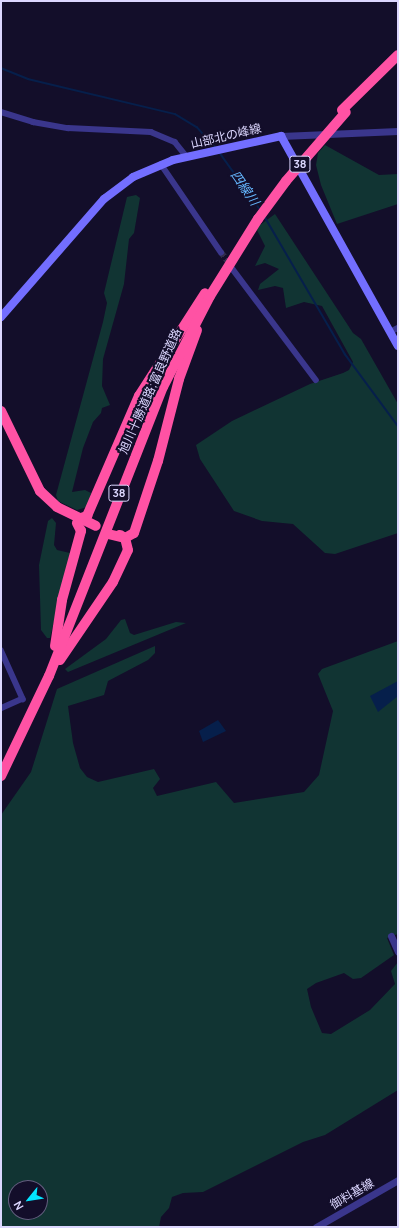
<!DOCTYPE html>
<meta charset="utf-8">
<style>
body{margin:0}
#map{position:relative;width:399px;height:1228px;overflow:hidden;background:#130e2a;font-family:Manrope,"Noto Sans JP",sans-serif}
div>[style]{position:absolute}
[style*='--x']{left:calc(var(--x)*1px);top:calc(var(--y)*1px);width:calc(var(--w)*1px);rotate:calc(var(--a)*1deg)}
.green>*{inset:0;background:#113433}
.water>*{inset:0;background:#061f4b}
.stream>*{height:1.5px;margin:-0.75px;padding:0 0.75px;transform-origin:0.75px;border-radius:0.75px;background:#061f4b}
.minor-tunnel>*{height:5.5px;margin-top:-2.75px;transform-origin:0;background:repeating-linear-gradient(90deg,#312c4a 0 5.5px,transparent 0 8.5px)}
.minor>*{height:5.5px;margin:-2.75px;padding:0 2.75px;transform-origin:2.75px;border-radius:2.75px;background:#3a368c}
.tertiary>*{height:7px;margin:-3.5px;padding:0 3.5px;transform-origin:3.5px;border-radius:3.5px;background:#3a368c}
.secondary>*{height:8px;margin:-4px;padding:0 4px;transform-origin:4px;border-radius:4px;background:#736eff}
.motorway>*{height:10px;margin:-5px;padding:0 5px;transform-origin:5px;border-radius:5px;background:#ff52a4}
.motorway-bridge>*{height:10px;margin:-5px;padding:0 5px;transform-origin:5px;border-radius:5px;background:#ff52a4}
span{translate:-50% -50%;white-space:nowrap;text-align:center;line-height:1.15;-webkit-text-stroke:4px #130e2a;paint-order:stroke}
.shield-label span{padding:1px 3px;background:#130e2a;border:1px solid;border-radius:3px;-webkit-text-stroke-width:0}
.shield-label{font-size:11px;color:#dcd7ff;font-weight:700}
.street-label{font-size:12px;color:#dcd7ff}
.water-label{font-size:13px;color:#65b7ff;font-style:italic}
.frame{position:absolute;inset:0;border:2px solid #dcd7ff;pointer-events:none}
.north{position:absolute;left:8px;top:1180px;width:40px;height:40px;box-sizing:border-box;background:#130e2a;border:1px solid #635e7f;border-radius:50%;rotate:240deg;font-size:11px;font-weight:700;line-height:16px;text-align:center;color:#dcd7ff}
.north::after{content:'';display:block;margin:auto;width:14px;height:18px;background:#03e4ff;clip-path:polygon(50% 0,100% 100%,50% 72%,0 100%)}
</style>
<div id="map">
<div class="green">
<i style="clip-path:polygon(325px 145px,379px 175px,398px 174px,398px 204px,337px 224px,321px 185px,316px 165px,318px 153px)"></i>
<i style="clip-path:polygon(136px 195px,140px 198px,134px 233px,129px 239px,124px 284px,103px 359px,102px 386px,110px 405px,102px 408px,101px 413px,93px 422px,83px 448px,72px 492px,85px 490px,91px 493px,87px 507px,77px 510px,58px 501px,56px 495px,103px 322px,107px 303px,104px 293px,127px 197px)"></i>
<i style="clip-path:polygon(275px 214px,353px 333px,361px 339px,398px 404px,398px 533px,335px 554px,325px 553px,293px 524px,262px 521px,234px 511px,200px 459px,196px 445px,232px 421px,310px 384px,343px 373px,349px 370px,353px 362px,322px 306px,304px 302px,286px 308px,283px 288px,275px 286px,258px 290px,260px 284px,279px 269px,265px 263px,255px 266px,265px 246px,257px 230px,260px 225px)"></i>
<i style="clip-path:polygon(52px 518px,56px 523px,54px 545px,57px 550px,70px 553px,50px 638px,47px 638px,41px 630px,39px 565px,48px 521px)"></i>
<i style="clip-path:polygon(125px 619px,130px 633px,134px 635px,176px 622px,186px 623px,68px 672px,65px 669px,106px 639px,121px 620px)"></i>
<i style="clip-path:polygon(evenodd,398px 641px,398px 934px,387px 938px,394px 955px,361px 978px,353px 979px,344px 973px,316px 983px,307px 989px,311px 1007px,322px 1033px,331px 1034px,370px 1010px,395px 984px,391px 971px,398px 962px,398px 1090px,325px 1135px,303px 1142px,203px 1192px,183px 1193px,172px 1197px,169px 1208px,161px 1217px,159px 1227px,1px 1227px,1px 815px,31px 772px,57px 689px,155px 646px,155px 653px,148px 660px,108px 681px,104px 695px,68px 706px,73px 743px,80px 768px,87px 777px,98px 782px,154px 769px,160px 779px,153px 788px,157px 796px,216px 782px,234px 803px,304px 792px,319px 775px,333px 711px,318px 674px,322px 669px,398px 641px,16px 1188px,40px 1188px,40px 1212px,16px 1212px,16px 1188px)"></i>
</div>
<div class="water">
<i style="clip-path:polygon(398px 681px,398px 696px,378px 712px,370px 696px)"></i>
<i style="clip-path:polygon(218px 720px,226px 731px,203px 742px,199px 731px)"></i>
</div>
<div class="stream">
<i style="--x:1;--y:68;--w:29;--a:22"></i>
<i style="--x:28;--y:79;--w:151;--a:13.4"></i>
<i style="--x:175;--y:114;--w:26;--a:31"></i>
<i style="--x:197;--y:127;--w:27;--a:48"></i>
<i style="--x:220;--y:153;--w:69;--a:54.5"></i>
<i style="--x:265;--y:217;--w:159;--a:59.7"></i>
<i style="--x:345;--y:354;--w:89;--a:53.6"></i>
</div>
<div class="minor-tunnel">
<i style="--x:221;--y:252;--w:17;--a:54"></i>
</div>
<div class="minor">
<i style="--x:1;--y:112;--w:34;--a:17"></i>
<i style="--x:33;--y:122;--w:36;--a:10"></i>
<i style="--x:68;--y:128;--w:83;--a:2.8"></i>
<i style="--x:151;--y:132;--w:26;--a:23"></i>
<i style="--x:175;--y:142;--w:19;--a:51"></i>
<i style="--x:161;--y:164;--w:107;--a:55.7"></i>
<i style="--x:232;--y:268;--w:140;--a:53.1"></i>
<i style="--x:390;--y:332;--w:9;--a:-27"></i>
<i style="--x:1;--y:650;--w:54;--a:65.8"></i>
<i style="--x:23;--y:699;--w:24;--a:156"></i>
</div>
<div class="tertiary">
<i style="--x:281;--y:136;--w:117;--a:-2.4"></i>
<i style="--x:391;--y:936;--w:17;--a:66"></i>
<i style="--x:316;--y:1227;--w:95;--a:-29.8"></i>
</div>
<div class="secondary">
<i style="--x:1;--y:317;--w:157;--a:-48.9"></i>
<i style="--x:104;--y:199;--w:36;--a:-37"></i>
<i style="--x:133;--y:177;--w:43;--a:-23"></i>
<i style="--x:173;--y:160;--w:111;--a:-12.5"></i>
<i style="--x:281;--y:136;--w:240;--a:60.9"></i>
</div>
<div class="motorway">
<i style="--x:342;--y:110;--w:78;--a:-44.5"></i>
<i style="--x:1;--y:411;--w:89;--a:64"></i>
<i style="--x:40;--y:491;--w:23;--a:43"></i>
<i style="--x:57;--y:507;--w:43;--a:26"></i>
<i style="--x:79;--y:519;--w:9;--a:-21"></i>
<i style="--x:87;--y:516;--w:131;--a:-66.6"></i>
<i style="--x:139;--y:396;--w:122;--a:-57.3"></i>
<i style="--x:108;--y:534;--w:17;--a:13"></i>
<i style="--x:125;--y:538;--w:10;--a:-29"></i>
<i style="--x:134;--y:533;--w:76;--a:-71.6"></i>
<i style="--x:158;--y:461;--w:85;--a:-75.6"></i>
<i style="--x:179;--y:379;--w:52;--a:-69.8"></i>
<i style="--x:55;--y:646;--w:47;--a:-81.3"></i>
<i style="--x:62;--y:600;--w:72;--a:-74.6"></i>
<i style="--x:81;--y:531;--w:9;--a:-117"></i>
<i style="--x:60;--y:660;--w:94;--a:-55.8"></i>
<i style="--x:113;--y:582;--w:35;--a:-65"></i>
<i style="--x:128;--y:550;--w:12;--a:-104"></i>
<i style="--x:125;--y:538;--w:6;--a:-149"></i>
<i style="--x:1;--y:776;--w:111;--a:-64.4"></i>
<i style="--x:49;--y:676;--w:311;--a:-68.5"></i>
<i style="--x:163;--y:387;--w:102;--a:-62.7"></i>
<i style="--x:210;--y:296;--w:91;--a:-58.1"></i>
</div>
<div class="motorway-bridge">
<i style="--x:258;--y:219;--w:47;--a:-53.6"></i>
<i style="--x:286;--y:181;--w:91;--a:-49"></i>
</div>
<div class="shield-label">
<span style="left:300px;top:164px">38</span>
<span style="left:119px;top:493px">38</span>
</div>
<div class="street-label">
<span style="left:226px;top:136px;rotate:-13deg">山部北の峰線</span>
<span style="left:150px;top:391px;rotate:-66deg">旭川十勝道路;富良野道路</span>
<span style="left:352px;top:1194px;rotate:-30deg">御料基線</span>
</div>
<div class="water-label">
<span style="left:245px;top:188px;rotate:55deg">四線川</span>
</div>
<div class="frame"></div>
<div class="north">N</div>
</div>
